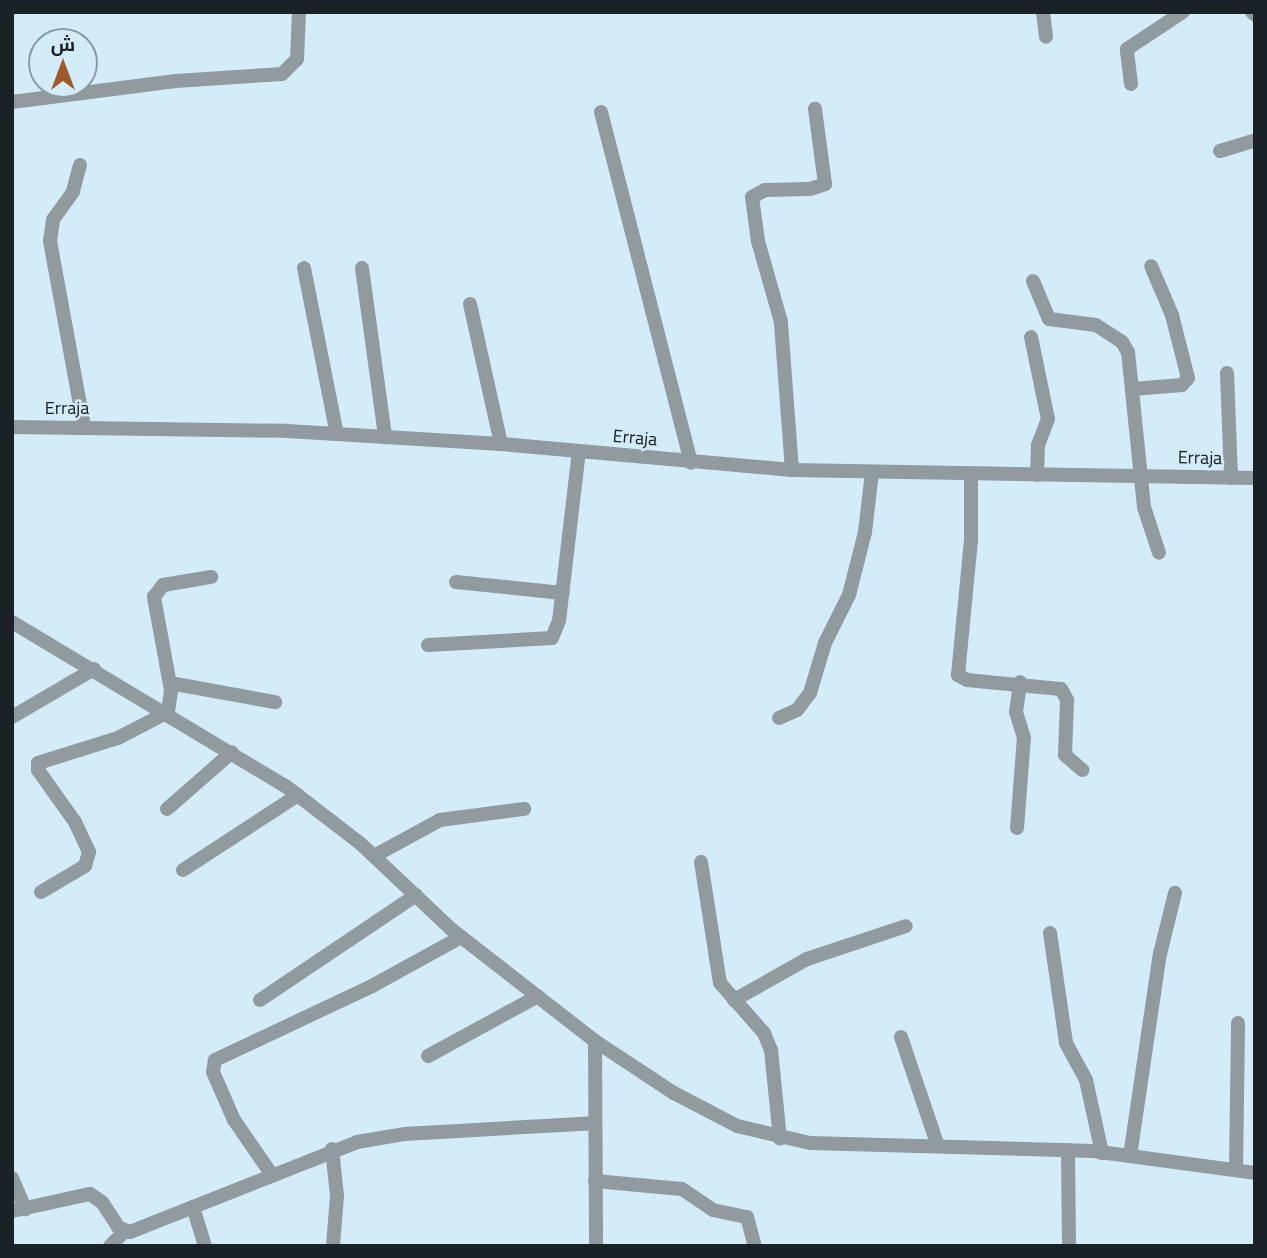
<!DOCTYPE html>
<meta charset="utf-8">
<style>
body{margin:0}
#map{position:relative;width:1267px;height:1258px;overflow:hidden;background:#d4ebf8;font-family:Georgia,Cairo,serif}
div>[style]{position:absolute}
[style*='--x']{left:calc(var(--x)*1px);top:calc(var(--y)*1px);width:calc(var(--w)*1px);rotate:calc(var(--a)*1deg)}
.minor>*{height:14px;margin:-7px;padding:0 7px;transform-origin:7px;border-radius:7px;background:#909a9f}
span{translate:-50% -50%;white-space:nowrap;text-align:center;line-height:1.15;-webkit-text-stroke:5px #d4ebf8;paint-order:stroke}
.street-label{font-size:18px;color:#1a2227}
.frame{position:absolute;inset:0;border:14px solid #1a2227;pointer-events:none}
.north{position:absolute;left:28px;top:28px;width:70px;height:70px;box-sizing:border-box;background:#d4ebf8;border:2px solid #8a9ba4;border-radius:50%;rotate:0deg;font-size:19px;font-weight:700;line-height:28px;text-align:center;color:#1a2227}
.north::after{content:'';display:block;margin:auto;width:24px;height:32px;background:#a05b2d;clip-path:polygon(50% 0,100% 100%,50% 72%,0 100%)}
</style>
<div id="map">
<div class="minor">
<i style="--x:1043;--y:12;--w:25;--a:83"></i>
<i style="--x:1252;--y:12;--w:4;--a:45"></i>
<i style="--x:1131;--y:84;--w:35;--a:-97"></i>
<i style="--x:1127;--y:49;--w:67;--a:-33.5"></i>
<i style="--x:12;--y:102;--w:165;--a:-7.3"></i>
<i style="--x:176;--y:81;--w:106;--a:-3.8"></i>
<i style="--x:282;--y:74;--w:21;--a:-45"></i>
<i style="--x:297;--y:59;--w:47;--a:-87.6"></i>
<i style="--x:601;--y:112;--w:362;--a:75.6"></i>
<i style="--x:1220;--y:151;--w:37;--a:-17"></i>
<i style="--x:80;--y:165;--w:28;--a:105"></i>
<i style="--x:73;--y:192;--w:34;--a:126"></i>
<i style="--x:53;--y:220;--w:21;--a:98"></i>
<i style="--x:50;--y:241;--w:189;--a:79.6"></i>
<i style="--x:304;--y:268;--w:169;--a:78.8"></i>
<i style="--x:362;--y:268;--w:171;--a:82.2"></i>
<i style="--x:1033;--y:281;--w:41;--a:67.2"></i>
<i style="--x:1049;--y:319;--w:47;--a:7.3"></i>
<i style="--x:1096;--y:325;--w:31;--a:33"></i>
<i style="--x:1122;--y:342;--w:12;--a:59"></i>
<i style="--x:1128;--y:352;--w:156;--a:84.1"></i>
<i style="--x:1144;--y:507;--w:48;--a:71.9"></i>
<i style="--x:470;--y:304;--w:143;--a:77.5"></i>
<i style="--x:1031;--y:337;--w:84;--a:78.3"></i>
<i style="--x:1048;--y:419;--w:28;--a:111"></i>
<i style="--x:1038;--y:445;--w:30;--a:92"></i>
<i style="--x:1227;--y:373;--w:105;--a:87.8"></i>
<i style="--x:1133;--y:389;--w:49;--a:-4.7"></i>
<i style="--x:1182;--y:385;--w:9;--a:-49"></i>
<i style="--x:1188;--y:378;--w:65;--a:-104.3"></i>
<i style="--x:1172;--y:315;--w:53;--a:-113.2"></i>
<i style="--x:12;--y:427;--w:275;--a:0.8"></i>
<i style="--x:287;--y:431;--w:214;--a:3.5"></i>
<i style="--x:501;--y:444;--w:292;--a:5.1"></i>
<i style="--x:792;--y:470;--w:463;--a:1"></i>
<i style="--x:792;--y:470;--w:148;--a:-94.3"></i>
<i style="--x:781;--y:322;--w:84;--a:-105.9"></i>
<i style="--x:758;--y:241;--w:44;--a:-97.8"></i>
<i style="--x:752;--y:197;--w:15;--a:-28"></i>
<i style="--x:765;--y:190;--w:45;--a:-1.3"></i>
<i style="--x:810;--y:189;--w:16;--a:-18"></i>
<i style="--x:825;--y:184;--w:76;--a:-97.6"></i>
<i style="--x:971;--y:474;--w:66;--a:90"></i>
<i style="--x:971;--y:540;--w:136;--a:95.5"></i>
<i style="--x:958;--y:675;--w:10;--a:29"></i>
<i style="--x:967;--y:680;--w:94;--a:5.5"></i>
<i style="--x:1061;--y:689;--w:13;--a:61"></i>
<i style="--x:1067;--y:700;--w:55;--a:92.1"></i>
<i style="--x:1065;--y:755;--w:23;--a:41"></i>
<i style="--x:456;--y:582;--w:107;--a:5.9"></i>
<i style="--x:12;--y:622;--w:321;--a:31"></i>
<i style="--x:287;--y:787;--w:93;--a:37.6"></i>
<i style="--x:361;--y:844;--w:124;--a:43.4"></i>
<i style="--x:451;--y:929;--w:182;--a:37.9"></i>
<i style="--x:595;--y:1041;--w:95;--a:33.4"></i>
<i style="--x:674;--y:1093;--w:71;--a:27.6"></i>
<i style="--x:737;--y:1126;--w:75;--a:13.1"></i>
<i style="--x:810;--y:1143;--w:283;--a:1.6"></i>
<i style="--x:1093;--y:1151;--w:163;--a:7.7"></i>
<i style="--x:428;--y:645;--w:124;--a:-3.2"></i>
<i style="--x:552;--y:638;--w:18;--a:-68"></i>
<i style="--x:559;--y:621;--w:170;--a:-83.3"></i>
<i style="--x:170;--y:683;--w:107;--a:10.3"></i>
<i style="--x:12;--y:717;--w:95;--a:-30.3"></i>
<i style="--x:779;--y:718;--w:20;--a:-24"></i>
<i style="--x:797;--y:710;--w:21;--a:-53"></i>
<i style="--x:810;--y:693;--w:52;--a:-73.3"></i>
<i style="--x:825;--y:643;--w:54;--a:-63.4"></i>
<i style="--x:849;--y:595;--w:65;--a:-75.7"></i>
<i style="--x:865;--y:532;--w:60;--a:-83.3"></i>
<i style="--x:167;--y:809;--w:86;--a:-41.2"></i>
<i style="--x:1017;--y:828;--w:90;--a:-85.6"></i>
<i style="--x:1024;--y:738;--w:27;--a:-107"></i>
<i style="--x:1016;--y:712;--w:30;--a:-82"></i>
<i style="--x:374;--y:856;--w:75;--a:-28.6"></i>
<i style="--x:440;--y:820;--w:85;--a:-7.5"></i>
<i style="--x:701;--y:862;--w:122;--a:81.1"></i>
<i style="--x:720;--y:983;--w:67;--a:48.7"></i>
<i style="--x:764;--y:1033;--w:18;--a:68"></i>
<i style="--x:771;--y:1050;--w:89;--a:84.2"></i>
<i style="--x:183;--y:870;--w:137;--a:-33.1"></i>
<i style="--x:41;--y:892;--w:51;--a:-30.6"></i>
<i style="--x:85;--y:866;--w:15;--a:-74"></i>
<i style="--x:89;--y:852;--w:33;--a:-115"></i>
<i style="--x:75;--y:822;--w:64;--a:-125.4"></i>
<i style="--x:38;--y:770;--w:7;--a:-90"></i>
<i style="--x:38;--y:763;--w:84;--a:-17.4"></i>
<i style="--x:118;--y:738;--w:56;--a:-27.5"></i>
<i style="--x:168;--y:712;--w:22;--a:-82"></i>
<i style="--x:171;--y:690;--w:95;--a:-100.4"></i>
<i style="--x:154;--y:597;--w:15;--a:-53"></i>
<i style="--x:163;--y:585;--w:49;--a:-9.5"></i>
<i style="--x:1050;--y:933;--w:111;--a:81.7"></i>
<i style="--x:1066;--y:1043;--w:42;--a:61.6"></i>
<i style="--x:1086;--y:1080;--w:75;--a:77.6"></i>
<i style="--x:260;--y:1000;--w:188;--a:-33.9"></i>
<i style="--x:734;--y:1000;--w:84;--a:-29.3"></i>
<i style="--x:807;--y:959;--w:104;--a:-18.4"></i>
<i style="--x:901;--y:1037;--w:115;--a:71.3"></i>
<i style="--x:595;--y:1041;--w:205;--a:89.7"></i>
<i style="--x:428;--y:1056;--w:125;--a:-28.6"></i>
<i style="--x:332;--y:1149;--w:47;--a:83.9"></i>
<i style="--x:337;--y:1196;--w:50;--a:94.6"></i>
<i style="--x:1068;--y:1150;--w:96;--a:89.4"></i>
<i style="--x:1130;--y:1156;--w:204;--a:-81.6"></i>
<i style="--x:1160;--y:954;--w:63;--a:-76.2"></i>
<i style="--x:1236;--y:1170;--w:147;--a:-89.2"></i>
<i style="--x:272;--y:1175;--w:67;--a:-124.6"></i>
<i style="--x:234;--y:1120;--w:52;--a:-113.6"></i>
<i style="--x:213;--y:1072;--w:12;--a:-81"></i>
<i style="--x:215;--y:1060;--w:174;--a:-25.2"></i>
<i style="--x:372;--y:986;--w:102;--a:-28.8"></i>
<i style="--x:12;--y:1178;--w:34;--a:67"></i>
<i style="--x:595;--y:1181;--w:87;--a:5.3"></i>
<i style="--x:682;--y:1189;--w:37;--a:34"></i>
<i style="--x:713;--y:1210;--w:35;--a:12"></i>
<i style="--x:747;--y:1217;--w:30;--a:75"></i>
<i style="--x:193;--y:1207;--w:41;--a:72.9"></i>
<i style="--x:12;--y:1211;--w:80;--a:-12.3"></i>
<i style="--x:90;--y:1194;--w:14;--a:34"></i>
<i style="--x:102;--y:1202;--w:30;--a:57"></i>
<i style="--x:118;--y:1227;--w:13;--a:23"></i>
<i style="--x:130;--y:1232;--w:244;--a:-21.6"></i>
<i style="--x:357;--y:1142;--w:49;--a:-9.5"></i>
<i style="--x:405;--y:1134;--w:188;--a:-3.3"></i>
<i style="--x:110;--y:1246;--w:21;--a:-45"></i>
</div>
<div class="street-label">
<span style="left:67px;top:408px">Erraja</span>
<span style="left:635px;top:438px;rotate:5deg">Erraja</span>
<span style="left:1200px;top:458px;rotate:1deg">Erraja</span>
</div>
<div class="frame"></div>
<div class="north">ش</div>
</div>
